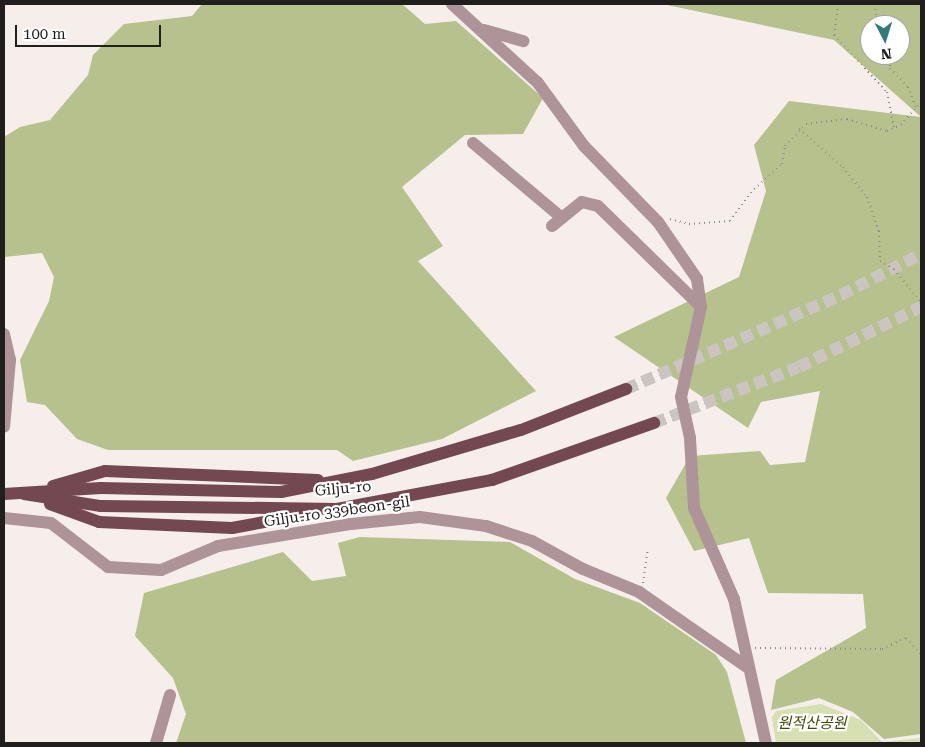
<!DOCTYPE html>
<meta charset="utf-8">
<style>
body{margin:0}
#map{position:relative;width:925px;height:747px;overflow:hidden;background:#f6eeeb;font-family:"Roboto Serif","Noto Sans KR",serif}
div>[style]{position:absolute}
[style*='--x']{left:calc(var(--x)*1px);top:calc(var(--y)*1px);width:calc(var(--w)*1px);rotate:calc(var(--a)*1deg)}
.green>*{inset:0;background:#d6e0b3}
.forest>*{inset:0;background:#b6c18d}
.major-tunnel>*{height:12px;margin-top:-6px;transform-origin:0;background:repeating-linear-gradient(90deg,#cbc5c2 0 12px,transparent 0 18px)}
.path>*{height:2px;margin-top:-1px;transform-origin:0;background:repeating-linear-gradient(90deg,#8d8886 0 1px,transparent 0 5px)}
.minor>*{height:12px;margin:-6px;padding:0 6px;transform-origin:6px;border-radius:6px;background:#ae9398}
.major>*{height:12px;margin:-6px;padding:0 6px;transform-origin:6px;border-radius:6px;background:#744851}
span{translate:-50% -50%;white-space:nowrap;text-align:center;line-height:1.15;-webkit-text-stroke:4.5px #fff;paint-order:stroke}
.street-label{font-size:15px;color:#211f1e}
.park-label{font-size:15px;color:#40490c;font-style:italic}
.frame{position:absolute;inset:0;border:5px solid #211f1e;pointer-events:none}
.north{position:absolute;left:860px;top:15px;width:50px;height:50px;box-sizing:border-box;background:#fff;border:1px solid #a6a5a5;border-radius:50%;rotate:175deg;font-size:14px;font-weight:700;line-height:20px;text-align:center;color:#211f1e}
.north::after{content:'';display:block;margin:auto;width:18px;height:22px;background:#327b77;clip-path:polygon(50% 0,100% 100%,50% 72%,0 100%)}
.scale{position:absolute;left:15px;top:25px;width:146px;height:22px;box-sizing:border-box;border:2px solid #211f1e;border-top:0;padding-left:6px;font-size:15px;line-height:18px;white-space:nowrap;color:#211f1e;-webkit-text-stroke:4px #fff;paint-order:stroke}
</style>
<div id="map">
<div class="green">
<i style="clip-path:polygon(821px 704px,861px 720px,882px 742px,921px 738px,921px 743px,776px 743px,772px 717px,776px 711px)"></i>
</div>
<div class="forest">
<i style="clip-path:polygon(202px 4px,402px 4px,425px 24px,456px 21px,543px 98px,523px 134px,465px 135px,402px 187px,443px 246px,418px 261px,536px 391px,442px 439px,353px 461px,337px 450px,108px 450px,77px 439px,45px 405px,27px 402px,20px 360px,49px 301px,54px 277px,42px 253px,4px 257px,4px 137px,20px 127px,50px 120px,88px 75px,93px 55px,124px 24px,192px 16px)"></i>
<i style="clip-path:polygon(evenodd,662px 4px,921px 4px,921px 117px,834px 40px,662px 4px,870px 25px,900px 25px,900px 55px,870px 55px,870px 25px)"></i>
<i style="clip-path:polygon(789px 101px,921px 117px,921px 734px,884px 739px,853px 712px,819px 698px,771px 710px,776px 680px,866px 628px,863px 594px,768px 593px,749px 538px,694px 551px,666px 498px,690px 456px,760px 451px,770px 465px,805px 462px,820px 391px,761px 402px,748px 428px,614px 337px,739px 277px,766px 191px,754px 145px)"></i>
<i style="clip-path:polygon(360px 537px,510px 542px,575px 579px,640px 603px,716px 655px,727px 672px,746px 743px,176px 743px,186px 714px,173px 678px,135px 636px,144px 593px,283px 552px,312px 581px,346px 576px,338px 543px)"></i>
</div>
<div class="major-tunnel">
<i style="--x:626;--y:389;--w:235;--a:-23.6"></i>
<i style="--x:841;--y:295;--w:90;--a:-27.1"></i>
<i style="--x:654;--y:423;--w:155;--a:-21.1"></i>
<i style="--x:799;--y:367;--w:136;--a:-26.2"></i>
</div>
<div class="path">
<i style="--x:838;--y:4;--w:31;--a:97"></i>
<i style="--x:834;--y:35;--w:78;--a:47.1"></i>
<i style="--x:887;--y:92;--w:37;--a:79"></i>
<i style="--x:874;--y:4;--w:22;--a:77"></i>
<i style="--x:889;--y:55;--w:13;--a:86"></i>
<i style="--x:890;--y:68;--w:26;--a:47"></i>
<i style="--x:908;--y:87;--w:22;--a:69"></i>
<i style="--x:799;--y:129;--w:58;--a:40.8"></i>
<i style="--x:843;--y:167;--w:38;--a:51"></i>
<i style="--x:867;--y:197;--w:36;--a:71"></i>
<i style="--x:879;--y:231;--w:30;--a:88"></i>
<i style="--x:880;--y:261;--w:16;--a:30"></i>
<i style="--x:894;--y:269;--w:43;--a:50.7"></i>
<i style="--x:670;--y:219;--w:20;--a:15"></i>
<i style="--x:689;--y:224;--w:41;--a:-4.2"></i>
<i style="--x:730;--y:221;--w:40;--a:-53"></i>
<i style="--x:754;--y:189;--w:38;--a:-42"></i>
<i style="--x:782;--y:164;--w:18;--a:-81"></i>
<i style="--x:785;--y:146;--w:30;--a:-46"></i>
<i style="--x:806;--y:124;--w:41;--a:-7"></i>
<i style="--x:847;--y:119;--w:42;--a:16.7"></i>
<i style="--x:887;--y:131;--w:15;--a:-23"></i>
<i style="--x:901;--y:125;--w:30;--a:-49"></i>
<i style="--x:643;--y:583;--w:35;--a:-82"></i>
<i style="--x:755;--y:648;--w:127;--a:0.5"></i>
<i style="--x:882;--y:649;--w:26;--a:-25"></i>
<i style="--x:906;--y:638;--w:22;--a:47"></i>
</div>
<div class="minor">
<i style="--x:452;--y:4;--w:117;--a:42.6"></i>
<i style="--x:538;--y:83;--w:78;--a:53.9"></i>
<i style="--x:584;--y:146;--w:106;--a:45.8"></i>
<i style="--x:658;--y:222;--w:69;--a:55.6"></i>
<i style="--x:697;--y:279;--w:28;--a:82"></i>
<i style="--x:701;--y:307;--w:92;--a:102.5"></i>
<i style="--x:681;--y:397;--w:42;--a:77.6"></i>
<i style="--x:690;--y:438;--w:70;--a:86.7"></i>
<i style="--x:694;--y:508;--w:99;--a:66.3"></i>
<i style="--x:734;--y:599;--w:148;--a:77.5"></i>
<i style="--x:484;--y:30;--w:41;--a:15.8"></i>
<i style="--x:473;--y:143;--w:116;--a:40.1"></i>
<i style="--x:552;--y:226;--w:38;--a:-39"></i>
<i style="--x:582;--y:202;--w:16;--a:14"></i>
<i style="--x:598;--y:206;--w:144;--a:44.4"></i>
<i style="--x:4;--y:334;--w:27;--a:77"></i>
<i style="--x:10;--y:360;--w:67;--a:95.1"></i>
<i style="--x:4;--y:518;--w:47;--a:6.1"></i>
<i style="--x:51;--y:523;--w:72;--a:37.7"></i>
<i style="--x:108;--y:567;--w:53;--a:3.2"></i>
<i style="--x:161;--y:570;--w:62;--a:-22.8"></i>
<i style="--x:218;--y:546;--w:135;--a:-9.4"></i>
<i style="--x:351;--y:524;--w:69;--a:-5.8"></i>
<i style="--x:420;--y:517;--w:67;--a:7.8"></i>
<i style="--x:486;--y:526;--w:48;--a:18.1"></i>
<i style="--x:532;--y:541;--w:58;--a:28.8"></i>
<i style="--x:583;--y:569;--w:61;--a:22.3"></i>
<i style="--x:639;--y:592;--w:131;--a:34.8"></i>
<i style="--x:156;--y:743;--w:50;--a:-73.7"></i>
</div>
<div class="major">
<i style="--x:53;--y:486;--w:54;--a:-16.1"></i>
<i style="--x:105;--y:471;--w:213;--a:2.4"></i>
<i style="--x:4;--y:494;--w:97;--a:-3.5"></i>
<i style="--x:101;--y:488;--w:180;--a:1.3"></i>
<i style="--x:281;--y:492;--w:93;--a:-11.2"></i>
<i style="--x:372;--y:474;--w:155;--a:-16.5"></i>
<i style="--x:521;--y:430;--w:113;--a:-21.3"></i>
<i style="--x:24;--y:494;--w:78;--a:8.9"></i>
<i style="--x:101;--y:506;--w:236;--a:0.7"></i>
<i style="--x:337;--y:509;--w:158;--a:-10.6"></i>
<i style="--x:492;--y:480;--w:172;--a:-19.4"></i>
<i style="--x:50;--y:504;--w:52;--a:20.2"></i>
<i style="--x:99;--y:522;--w:133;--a:2.6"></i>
<i style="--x:232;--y:528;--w:77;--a:-10.4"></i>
</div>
<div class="street-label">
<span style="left:343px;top:489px;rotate:-5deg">Gilju-ro</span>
<span style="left:337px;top:512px;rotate:-8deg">Gilju-ro 339beon-gil</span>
</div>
<div class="park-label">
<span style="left:812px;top:724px">원적산공원</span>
</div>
<div class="frame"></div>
<div class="north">N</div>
<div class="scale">100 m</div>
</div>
